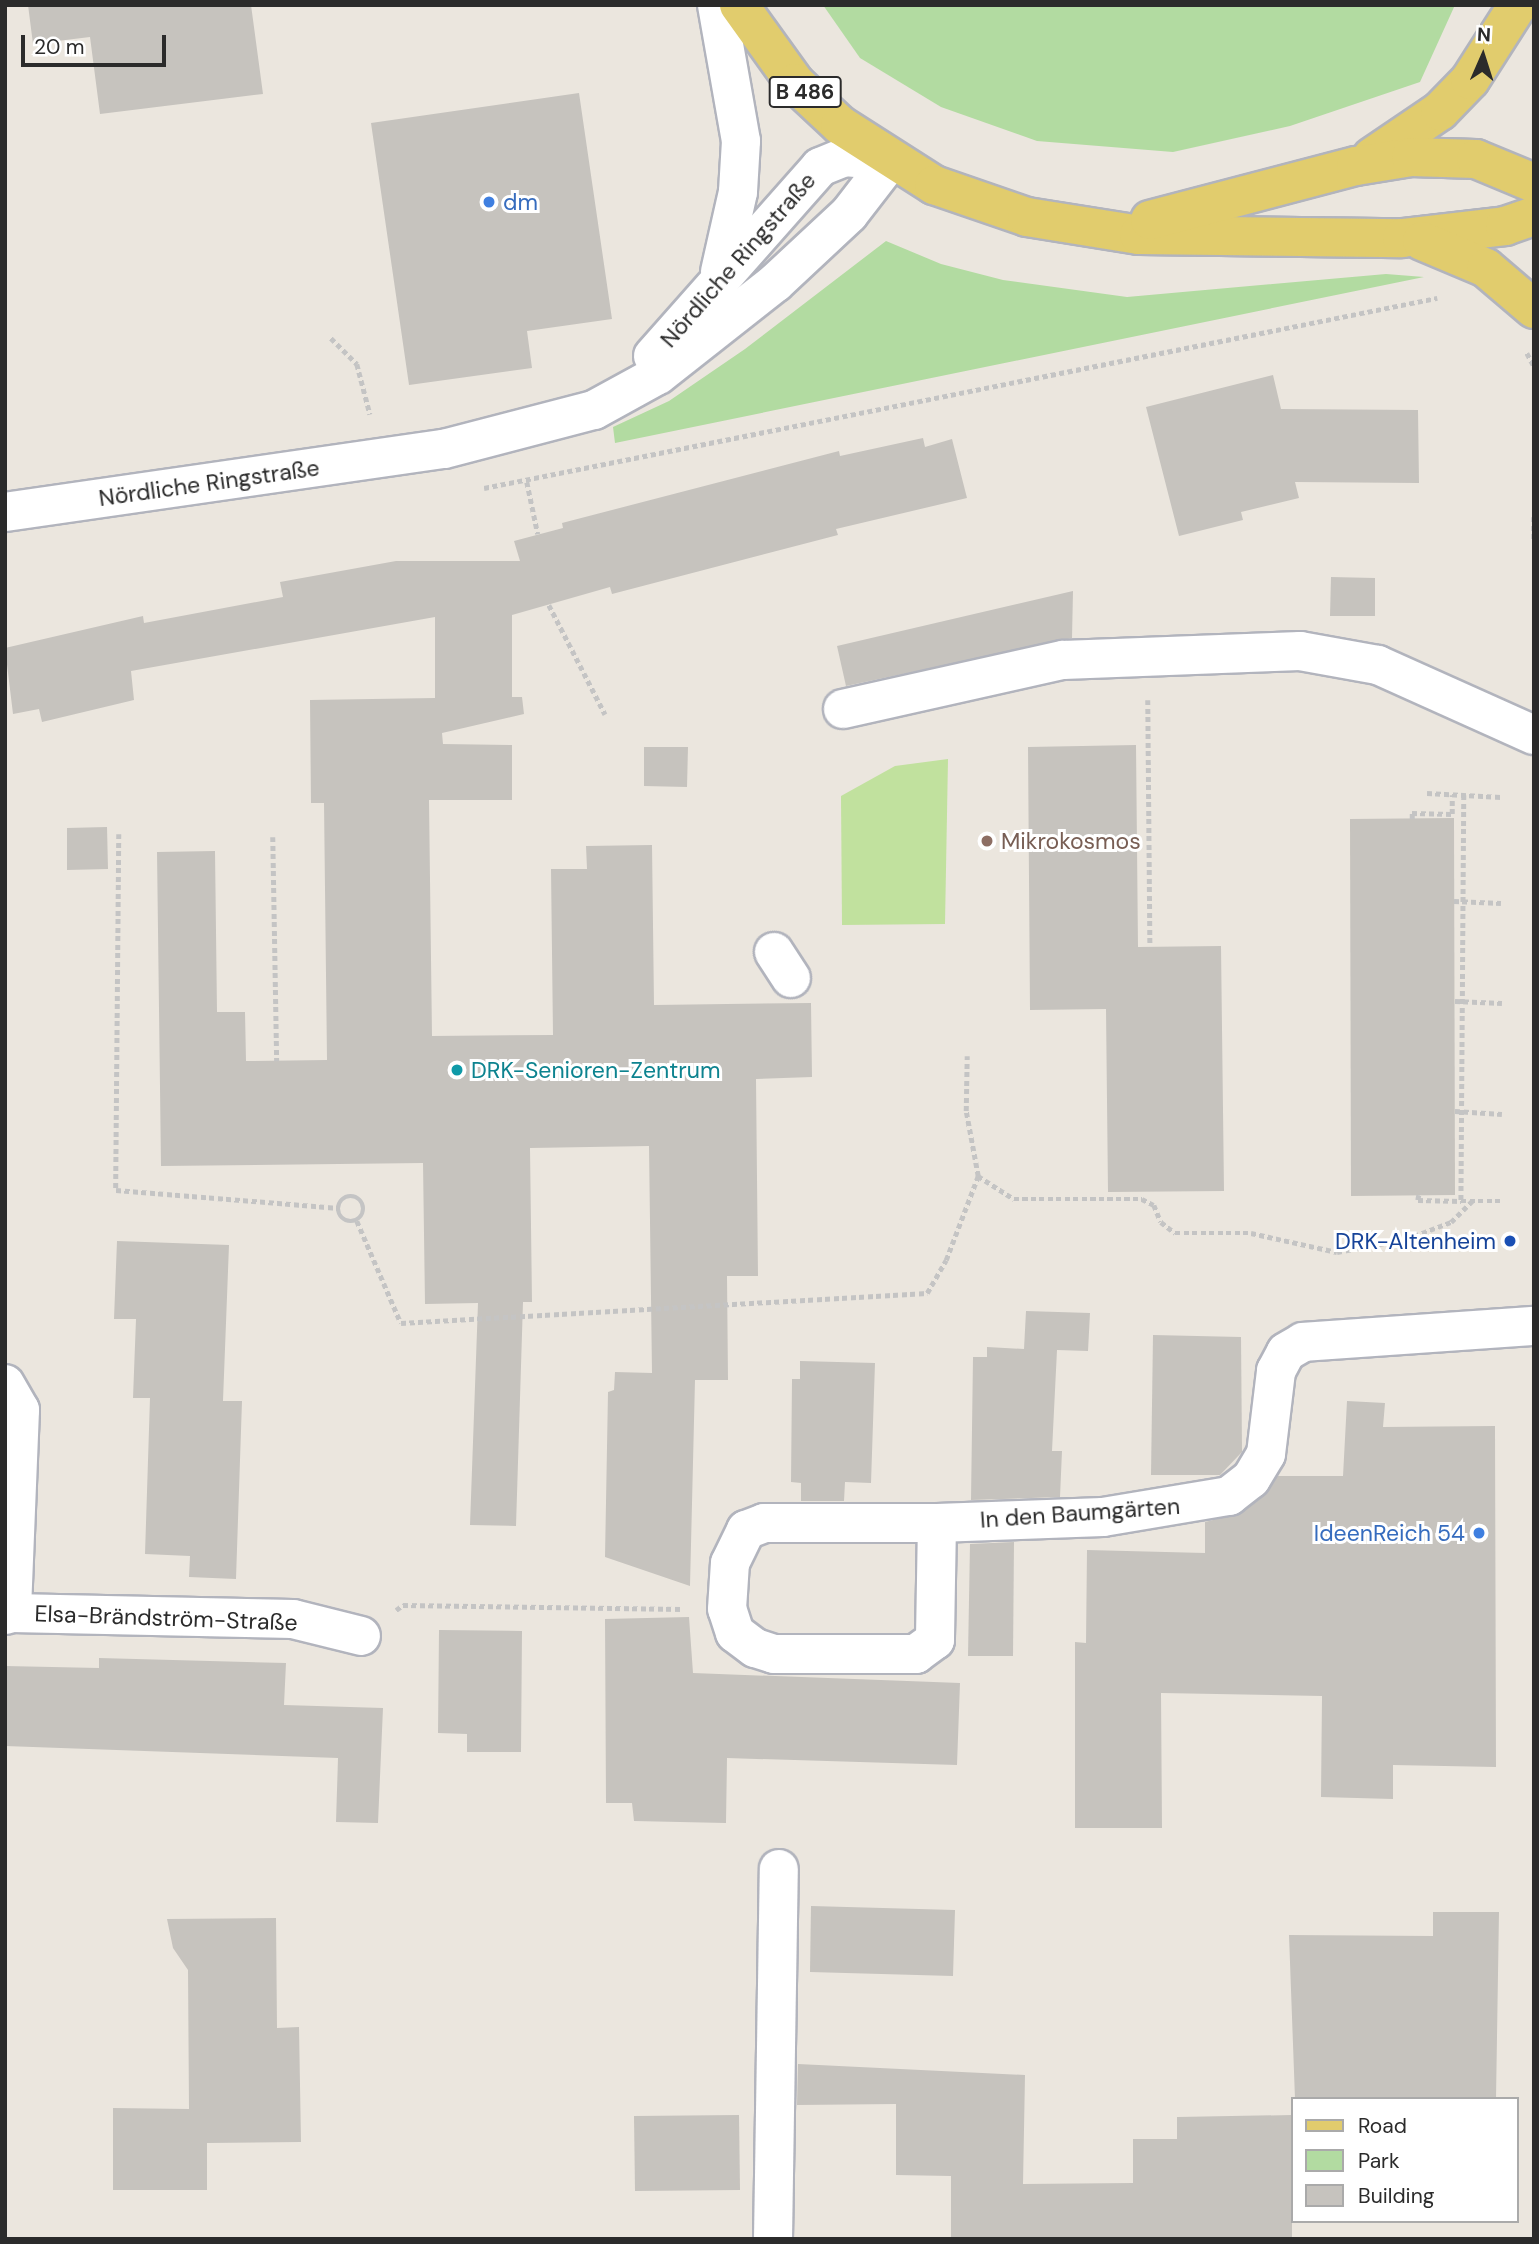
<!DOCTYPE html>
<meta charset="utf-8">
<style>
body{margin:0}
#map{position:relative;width:1539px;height:2244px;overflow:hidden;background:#ebe6de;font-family:"DM Sans",sans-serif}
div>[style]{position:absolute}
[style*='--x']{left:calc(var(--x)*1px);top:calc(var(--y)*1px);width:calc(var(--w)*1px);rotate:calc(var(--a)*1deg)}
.green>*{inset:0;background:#b2dba1}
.pitch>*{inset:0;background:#c1e19e}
.building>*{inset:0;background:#c6c3be}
.path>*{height:4.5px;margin-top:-2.25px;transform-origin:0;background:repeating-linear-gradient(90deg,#c4c4c4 0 5px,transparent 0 8.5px)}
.path>.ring{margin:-2.25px;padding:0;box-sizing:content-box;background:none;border:4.5px solid #c4c4c4;border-radius:50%}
.roads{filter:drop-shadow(2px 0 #b2b4bd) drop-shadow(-2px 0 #b2b4bd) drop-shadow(0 2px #b2b4bd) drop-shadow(0 -2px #b2b4bd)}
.minor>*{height:38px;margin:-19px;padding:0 19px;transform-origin:19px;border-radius:19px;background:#fff}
.major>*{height:38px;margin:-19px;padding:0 19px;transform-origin:19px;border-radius:19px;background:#e1cc6d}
.dots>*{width:19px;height:19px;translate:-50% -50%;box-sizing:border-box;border:4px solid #fff;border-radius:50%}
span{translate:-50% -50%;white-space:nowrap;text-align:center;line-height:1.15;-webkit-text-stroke:6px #fff;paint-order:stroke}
.shield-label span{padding:2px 5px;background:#fff;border:2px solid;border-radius:5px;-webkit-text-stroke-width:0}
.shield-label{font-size:21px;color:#2b2b2b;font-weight:700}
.shop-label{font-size:23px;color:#366cbe}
.left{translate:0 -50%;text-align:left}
.right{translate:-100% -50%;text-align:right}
.street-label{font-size:23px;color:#2b2b2b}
.education-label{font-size:23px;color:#785e54}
.culture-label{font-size:23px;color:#0d838f}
.transit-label{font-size:23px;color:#164399}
.frame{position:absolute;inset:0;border:7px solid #2b2b2b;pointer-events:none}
.legend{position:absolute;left:1291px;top:2097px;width:228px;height:126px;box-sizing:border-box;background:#fff;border:2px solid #aaa;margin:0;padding:9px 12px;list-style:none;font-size:21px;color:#2b2b2b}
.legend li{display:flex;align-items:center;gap:14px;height:35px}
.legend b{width:35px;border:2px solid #aaa}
.north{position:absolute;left:1448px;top:21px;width:70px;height:70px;-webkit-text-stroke:5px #fff;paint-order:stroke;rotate:3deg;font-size:19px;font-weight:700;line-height:28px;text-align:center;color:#2b2b2b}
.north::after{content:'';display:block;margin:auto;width:24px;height:32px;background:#2b2b2b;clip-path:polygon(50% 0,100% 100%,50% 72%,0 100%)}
.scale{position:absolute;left:21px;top:35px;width:145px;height:32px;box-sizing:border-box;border:4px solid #2b2b2b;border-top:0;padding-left:9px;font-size:21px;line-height:24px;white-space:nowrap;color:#2b2b2b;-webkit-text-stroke:5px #fff;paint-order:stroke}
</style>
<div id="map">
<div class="green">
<i style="clip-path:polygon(823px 5px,1455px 5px,1420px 82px,1290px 126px,1173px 152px,1037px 141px,941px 107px,860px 58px)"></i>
<i style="clip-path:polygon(886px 241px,941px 264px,1003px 280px,1127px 297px,1386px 274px,1424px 277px,615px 443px,613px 427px,669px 401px,745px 349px)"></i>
</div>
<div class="pitch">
<i style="clip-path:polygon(948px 759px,945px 924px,842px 925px,841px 796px,895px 766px)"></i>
</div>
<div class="building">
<i style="clip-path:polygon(28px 5px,251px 5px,263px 94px,100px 114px,90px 37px,33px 44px)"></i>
<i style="clip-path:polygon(579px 93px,612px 319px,527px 331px,532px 368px,409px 385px,371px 123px)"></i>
<i style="clip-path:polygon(1273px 375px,1281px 409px,1418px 410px,1419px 483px,1295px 482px,1299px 498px,1241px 512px,1243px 520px,1179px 536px,1146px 407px)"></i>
<i style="clip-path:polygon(923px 438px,925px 447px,952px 439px,967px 498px,836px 529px,838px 535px,612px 594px,610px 587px,512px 615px,512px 697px,522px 697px,524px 714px,442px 733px,443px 744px,512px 745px,512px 800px,429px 800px,432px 1036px,553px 1035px,551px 869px,587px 869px,586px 846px,652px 845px,654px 1005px,811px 1003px,812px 1077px,756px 1079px,758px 1276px,727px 1276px,728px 1380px,695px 1380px,690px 1586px,605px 1557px,608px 1392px,614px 1390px,615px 1372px,652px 1373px,649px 1146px,530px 1148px,532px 1302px,523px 1302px,516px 1526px,470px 1525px,478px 1303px,425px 1304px,423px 1163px,161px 1166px,157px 852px,215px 851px,217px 1012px,245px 1012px,246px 1061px,327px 1060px,324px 803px,311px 803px,310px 700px,435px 698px,435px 617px,131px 671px,134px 700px,42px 722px,39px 709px,13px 714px,5px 648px,143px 616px,144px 623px,283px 597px,280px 582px,396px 561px,520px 561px,514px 541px,563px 528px,562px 523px,839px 451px,840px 456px)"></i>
<i style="clip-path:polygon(1331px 577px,1375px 578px,1375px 616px,1330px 616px)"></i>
<i style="clip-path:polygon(1073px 591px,1072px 638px,846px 686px,837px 646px)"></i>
<i style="clip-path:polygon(1136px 745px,1138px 947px,1221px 946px,1224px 1191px,1108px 1192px,1106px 1009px,1030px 1010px,1028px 747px)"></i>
<i style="clip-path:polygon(644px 747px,688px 747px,687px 787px,644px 786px)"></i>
<i style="clip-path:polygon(1454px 818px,1455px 1195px,1351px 1196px,1350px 819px)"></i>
<i style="clip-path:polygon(107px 827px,108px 869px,67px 870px,67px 828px)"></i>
<i style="clip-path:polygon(117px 1241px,229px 1245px,223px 1401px,242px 1401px,236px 1579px,189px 1577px,190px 1556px,145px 1554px,150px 1398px,133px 1398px,136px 1319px,114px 1319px)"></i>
<i style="clip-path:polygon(1026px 1311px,1090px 1313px,1088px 1351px,1057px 1350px,1052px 1451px,1062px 1451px,1060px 1497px,971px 1500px,973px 1357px,987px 1357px,987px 1347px,1024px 1349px)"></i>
<i style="clip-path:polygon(1153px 1335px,1241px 1337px,1242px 1452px,1220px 1475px,1151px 1475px)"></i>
<i style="clip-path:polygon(800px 1361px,875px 1363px,871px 1483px,845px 1482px,844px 1501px,801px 1501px,801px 1483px,791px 1482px,792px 1379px,800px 1379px)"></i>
<i style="clip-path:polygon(1347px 1401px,1385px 1403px,1383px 1427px,1495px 1426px,1496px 1767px,1393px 1765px,1393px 1799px,1321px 1797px,1322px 1696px,1161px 1693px,1162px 1828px,1075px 1828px,1075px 1642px,1086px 1643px,1087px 1550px,1205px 1553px,1205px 1522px,1242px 1513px,1278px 1476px,1343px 1476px)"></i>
<i style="clip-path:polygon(1014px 1542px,1013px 1656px,968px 1656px,970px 1544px)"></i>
<i style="clip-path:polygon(689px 1617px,693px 1673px,960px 1683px,957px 1765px,727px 1758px,726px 1823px,634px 1821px,632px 1803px,606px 1803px,605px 1619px)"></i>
<i style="clip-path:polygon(439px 1630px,522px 1631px,521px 1752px,467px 1752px,467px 1734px,438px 1733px)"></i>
<i style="clip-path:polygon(99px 1658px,286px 1663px,284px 1705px,383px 1708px,378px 1823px,336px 1822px,338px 1758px,5px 1746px,5px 1666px,99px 1668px)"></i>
<i style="clip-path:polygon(811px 1906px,955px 1910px,953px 1976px,810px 1972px)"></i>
<i style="clip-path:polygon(1433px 1912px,1499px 1912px,1496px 2099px,1295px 2099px,1289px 1935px,1433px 1936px)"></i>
<i style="clip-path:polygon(276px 1918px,277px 2028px,299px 2027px,301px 2142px,207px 2143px,207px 2190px,113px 2190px,113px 2108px,189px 2109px,188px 1970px,173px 1948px,167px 1919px)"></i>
<i style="clip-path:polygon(798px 2064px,1025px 2075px,1023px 2184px,1133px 2183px,1133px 2139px,1177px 2139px,1177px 2117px,1292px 2115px,1292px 2239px,951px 2239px,951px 2176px,896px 2175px,896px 2104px,797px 2105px)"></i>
<i style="clip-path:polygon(739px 2115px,740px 2190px,635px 2191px,634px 2116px)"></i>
</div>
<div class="path">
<i style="--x:331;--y:338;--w:37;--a:45"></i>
<i style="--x:357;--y:364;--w:52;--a:75.4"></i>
<i style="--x:1527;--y:353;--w:15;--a:62"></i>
<i style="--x:527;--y:482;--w:53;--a:78.1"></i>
<i style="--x:484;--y:488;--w:972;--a:-11.28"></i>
<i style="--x:1534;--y:517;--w:22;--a:90"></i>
<i style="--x:549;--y:605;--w:123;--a:62.8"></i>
<i style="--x:1148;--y:700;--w:247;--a:89.5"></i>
<i style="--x:1427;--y:793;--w:74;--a:3.1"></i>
<i style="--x:1464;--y:795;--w:406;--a:90.4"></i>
<i style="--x:1461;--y:1201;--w:42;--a:0"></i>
<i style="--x:1412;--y:819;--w:6;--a:-90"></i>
<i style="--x:1412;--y:813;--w:40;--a:1.4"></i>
<i style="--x:1452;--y:814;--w:19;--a:-90"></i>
<i style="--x:119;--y:834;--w:356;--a:90.5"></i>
<i style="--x:116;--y:1190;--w:223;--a:4.6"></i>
<i style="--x:273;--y:837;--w:224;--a:89"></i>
<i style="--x:1454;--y:901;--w:47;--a:2.4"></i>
<i style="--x:1455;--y:1001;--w:47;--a:2.4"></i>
<i style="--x:1455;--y:1111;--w:47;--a:3.7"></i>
<i style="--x:978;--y:1176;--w:43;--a:32.6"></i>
<i style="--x:1014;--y:1199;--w:128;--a:0"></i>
<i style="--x:1142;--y:1199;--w:13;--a:27"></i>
<i style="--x:1154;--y:1205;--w:18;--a:68"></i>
<i style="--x:1161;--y:1222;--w:18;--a:38"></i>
<i style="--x:1175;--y:1233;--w:76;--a:0"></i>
<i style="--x:1251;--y:1233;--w:88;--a:12.5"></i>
<i style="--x:1337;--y:1252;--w:70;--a:-10.7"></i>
<i style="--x:1406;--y:1239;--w:48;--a:-20.7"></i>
<i style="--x:1451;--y:1222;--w:30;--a:-45"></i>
<i style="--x:1419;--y:1195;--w:5;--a:101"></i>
<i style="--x:1418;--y:1200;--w:43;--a:1.3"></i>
<i class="ring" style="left:338px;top:1196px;width:21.5px;height:21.5px"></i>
<i style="--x:357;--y:1221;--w:111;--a:66.7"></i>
<i style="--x:401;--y:1323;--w:527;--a:-3.26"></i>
<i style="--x:927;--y:1293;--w:38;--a:-60"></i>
<i style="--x:946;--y:1260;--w:90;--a:-69.1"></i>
<i style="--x:978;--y:1176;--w:66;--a:-100.5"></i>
<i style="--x:966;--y:1111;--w:55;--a:-89"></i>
<i style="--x:396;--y:1610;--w:9;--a:-36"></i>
<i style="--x:403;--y:1605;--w:279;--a:0.8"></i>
</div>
<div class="roads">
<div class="minor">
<i style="--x:717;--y:5;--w:138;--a:80"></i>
<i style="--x:741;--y:141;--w:51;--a:93.4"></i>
<i style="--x:738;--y:192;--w:82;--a:102.7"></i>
<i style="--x:653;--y:356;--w:252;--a:-48.5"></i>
<i style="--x:820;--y:167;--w:27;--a:-22"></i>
<i style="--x:845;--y:157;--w:45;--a:5.1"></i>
<i style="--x:5;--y:512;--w:443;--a:-8.2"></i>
<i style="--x:444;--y:449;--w:155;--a:-14.6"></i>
<i style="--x:594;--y:410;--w:73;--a:-28.7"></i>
<i style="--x:658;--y:375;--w:149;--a:-38.2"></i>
<i style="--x:775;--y:283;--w:101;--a:-43"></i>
<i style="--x:849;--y:214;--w:67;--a:-52.3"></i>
<i style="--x:843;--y:709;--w:225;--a:-12.6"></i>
<i style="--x:1063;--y:660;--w:237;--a:-2.2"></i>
<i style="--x:1300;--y:651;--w:79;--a:10.2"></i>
<i style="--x:1378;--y:665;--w:171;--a:24.2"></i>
<i style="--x:774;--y:952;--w:31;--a:57"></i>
<i style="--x:5;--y:1384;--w:30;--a:60"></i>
<i style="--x:20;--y:1410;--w:203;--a:92.3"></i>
<i style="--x:12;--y:1613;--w:7;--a:164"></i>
<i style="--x:764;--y:1523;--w:173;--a:0"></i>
<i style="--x:937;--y:1523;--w:117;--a:91"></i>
<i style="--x:935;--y:1640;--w:24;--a:144"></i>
<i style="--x:916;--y:1654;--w:142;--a:180"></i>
<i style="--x:774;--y:1654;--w:20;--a:-162"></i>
<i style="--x:755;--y:1648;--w:25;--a:-143"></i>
<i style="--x:735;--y:1633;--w:25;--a:-108"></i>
<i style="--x:727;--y:1609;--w:46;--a:-86.3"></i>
<i style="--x:730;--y:1563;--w:37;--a:-64"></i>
<i style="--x:746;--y:1530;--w:19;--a:-21"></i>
<i style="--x:937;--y:1523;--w:166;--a:-2.1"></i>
<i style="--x:1103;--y:1517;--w:128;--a:-9.5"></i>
<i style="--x:1229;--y:1496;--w:28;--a:-38"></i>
<i style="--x:1251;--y:1479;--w:29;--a:-59"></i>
<i style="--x:1266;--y:1454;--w:84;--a:-83.1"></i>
<i style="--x:1276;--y:1371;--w:21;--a:-62"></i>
<i style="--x:1286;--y:1352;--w:20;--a:-30"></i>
<i style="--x:1303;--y:1342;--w:232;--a:-4"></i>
<i style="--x:12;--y:1613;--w:281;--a:1.2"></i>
<i style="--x:293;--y:1619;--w:70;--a:14"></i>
<i style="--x:773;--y:2239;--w:370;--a:-89.1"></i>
</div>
<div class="major">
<i style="--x:739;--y:5;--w:96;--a:54.3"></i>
<i style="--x:795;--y:83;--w:62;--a:43"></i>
<i style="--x:840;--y:125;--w:112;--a:32.6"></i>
<i style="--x:934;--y:185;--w:98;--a:19"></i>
<i style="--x:1027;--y:217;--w:113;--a:9.1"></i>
<i style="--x:1139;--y:235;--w:263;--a:0.7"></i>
<i style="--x:1402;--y:238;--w:104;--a:-6.6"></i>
<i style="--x:1505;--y:226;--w:31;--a:-19"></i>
<i style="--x:1372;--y:157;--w:82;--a:-34.1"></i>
<i style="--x:1440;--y:111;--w:43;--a:-45.9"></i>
<i style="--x:1470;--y:80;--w:89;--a:-57.4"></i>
<i style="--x:1150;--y:220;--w:213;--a:-14.7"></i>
<i style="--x:1356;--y:166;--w:56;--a:-9.3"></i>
<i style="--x:1411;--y:157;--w:65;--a:1.8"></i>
<i style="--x:1476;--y:159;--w:63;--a:22.5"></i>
<i style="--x:1422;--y:241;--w:69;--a:22.9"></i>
<i style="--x:1486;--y:268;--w:63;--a:40.5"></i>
</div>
</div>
<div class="dots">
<i style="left:489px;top:202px;background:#3f7fe0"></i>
<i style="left:987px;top:841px;background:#8d6e63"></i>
<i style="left:457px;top:1070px;background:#0f9aa8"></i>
<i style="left:1510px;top:1241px;background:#1a4fb4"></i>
<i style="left:1479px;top:1533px;background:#3f7fe0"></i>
</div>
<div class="shield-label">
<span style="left:805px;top:92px">B 486</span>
</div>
<div class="shop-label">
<span class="left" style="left:503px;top:202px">dm</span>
<span class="right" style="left:1465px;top:1533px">IdeenReich 54</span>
</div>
<div class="street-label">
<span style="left:738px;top:260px;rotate:-49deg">Nördliche Ringstraße</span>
<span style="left:209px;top:483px;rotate:-8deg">Nördliche Ringstraße</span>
<span style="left:1080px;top:1513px;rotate:-4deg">In den Baumgärten</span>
<span style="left:166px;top:1618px;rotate:2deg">Elsa-Brändström-Straße</span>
</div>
<div class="education-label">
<span class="left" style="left:1001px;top:841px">Mikrokosmos</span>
</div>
<div class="culture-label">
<span class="left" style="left:471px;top:1070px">DRK-Senioren-Zentrum</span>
</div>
<div class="transit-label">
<span class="right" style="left:1496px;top:1241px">DRK-Altenheim</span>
</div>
<div class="frame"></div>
<ul class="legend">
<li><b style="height:9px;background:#e1cc6d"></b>Road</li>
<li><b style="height:19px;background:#b2dba1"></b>Park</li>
<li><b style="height:19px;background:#c6c3be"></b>Building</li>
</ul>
<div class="north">N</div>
<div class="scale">20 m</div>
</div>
